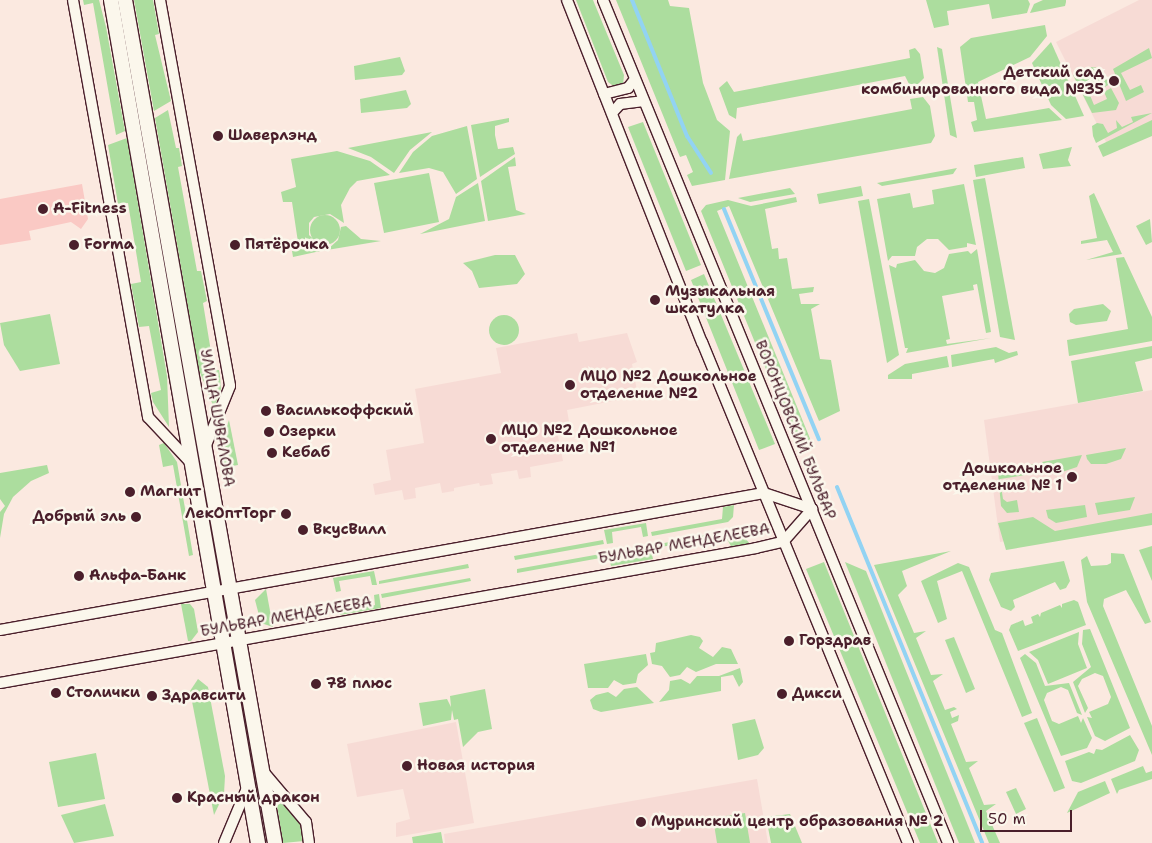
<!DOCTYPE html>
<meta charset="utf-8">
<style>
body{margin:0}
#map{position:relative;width:1152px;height:843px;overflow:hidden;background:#fbe9e0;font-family:"Shantell Sans",sans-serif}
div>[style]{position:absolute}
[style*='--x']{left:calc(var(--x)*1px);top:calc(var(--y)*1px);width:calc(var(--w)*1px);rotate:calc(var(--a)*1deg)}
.built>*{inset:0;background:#f7dbd5}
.green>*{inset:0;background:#acdd9e}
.round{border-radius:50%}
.stream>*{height:4px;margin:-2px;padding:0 2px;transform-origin:2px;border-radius:2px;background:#92d3f3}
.building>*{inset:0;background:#fac9c4}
.roads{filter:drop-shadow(1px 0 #4a1f2b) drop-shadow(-1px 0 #4a1f2b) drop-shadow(0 1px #4a1f2b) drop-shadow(0 -1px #4a1f2b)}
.street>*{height:10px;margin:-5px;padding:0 5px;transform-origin:5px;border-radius:5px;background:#fbf7ec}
.secondary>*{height:14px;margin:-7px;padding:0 7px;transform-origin:7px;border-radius:7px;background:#fbf7ec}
.dots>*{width:14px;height:14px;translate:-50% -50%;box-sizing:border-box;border:2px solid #fbf7ec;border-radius:50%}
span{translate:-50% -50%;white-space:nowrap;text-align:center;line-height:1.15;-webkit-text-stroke:5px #fbf7ec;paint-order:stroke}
.poi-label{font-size:15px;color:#4a1f2b;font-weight:700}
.right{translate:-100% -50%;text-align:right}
.left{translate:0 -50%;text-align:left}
.street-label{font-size:15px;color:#4a1f2b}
.scale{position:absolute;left:980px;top:810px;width:92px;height:22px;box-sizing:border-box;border:2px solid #4a1f2b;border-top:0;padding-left:6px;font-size:15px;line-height:18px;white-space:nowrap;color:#4a1f2b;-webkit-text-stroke:4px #fbf7ec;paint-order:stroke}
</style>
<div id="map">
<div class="built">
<i style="clip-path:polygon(1139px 0,1152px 0,1152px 124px,1108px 146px,1056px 42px)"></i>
<i style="clip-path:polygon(577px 333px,579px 342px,627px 333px,637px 362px,632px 364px,638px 396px,567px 410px,571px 433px,558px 436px,563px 461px,530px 467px,531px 477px,519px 479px,517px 470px,491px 474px,493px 484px,480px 486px,479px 483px,454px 488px,454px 491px,442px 493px,440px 483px,415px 488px,416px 498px,404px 500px,402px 490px,375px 495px,373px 484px,391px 480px,386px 450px,424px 443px,415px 389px,501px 373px,496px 348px)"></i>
<i style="clip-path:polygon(1152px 390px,1152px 515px,1000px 542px,984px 420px)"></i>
<i style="clip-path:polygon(456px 722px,474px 823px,396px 837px,396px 823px,410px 819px,403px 789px,357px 797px,347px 744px)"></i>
<i style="clip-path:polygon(757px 779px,768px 843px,445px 843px,444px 834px)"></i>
</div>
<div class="green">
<i style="clip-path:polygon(83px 0,99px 0,106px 27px,125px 131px,116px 135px,93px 3px,84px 5px)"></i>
<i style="clip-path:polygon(134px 0,153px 0,159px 34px,155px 35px,171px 101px,154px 111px)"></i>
<i style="clip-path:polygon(576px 0,593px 0,624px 75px,623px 85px,616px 88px,608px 82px)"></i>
<i style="clip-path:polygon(616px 0,668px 0,670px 6px,689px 8px,703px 83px,717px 120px,730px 131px,725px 180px,692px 186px,687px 175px,693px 172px,686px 155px,680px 157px)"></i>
<i style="clip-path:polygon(926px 0,1028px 0,1030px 4px,1027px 13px,992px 19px,989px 4px,947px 11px,949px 25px,934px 28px)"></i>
<i style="clip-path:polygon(1043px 0,1066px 0,1066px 2px,1065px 6px,1030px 13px,1034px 4px)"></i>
<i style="clip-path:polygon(1045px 25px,1047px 36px,1030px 57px,978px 82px,986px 119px,1049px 108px,1062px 120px,974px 132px,971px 122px,977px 120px,974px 102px,968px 102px,960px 47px,971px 38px)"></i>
<i style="clip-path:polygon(1051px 42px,1084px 116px,1066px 119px,1051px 105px,1032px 63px)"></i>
<i style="clip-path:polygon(937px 47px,942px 49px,957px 138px,950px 135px)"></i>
<i style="clip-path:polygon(915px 48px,920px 54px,924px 78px,918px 84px,909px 84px,905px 76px,737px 108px,736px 119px,729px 115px,719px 88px,727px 81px,734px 92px,910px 58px,909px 50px)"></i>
<i style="clip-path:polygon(1149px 48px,1152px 58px,1121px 73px,1130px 90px,1141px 85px,1144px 92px,1126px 101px,1113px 69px)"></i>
<i style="clip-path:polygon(400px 57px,405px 71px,402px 75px,355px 80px,354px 66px)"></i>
<i style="clip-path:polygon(1090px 67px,1101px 68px,1110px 84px,1103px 88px,1099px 82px,1087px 88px,1094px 105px,1107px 99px,1104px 92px,1111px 88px,1119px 103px,1116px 110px,1092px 113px,1073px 75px)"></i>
<i style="clip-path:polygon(406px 90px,411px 104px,407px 108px,361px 113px,360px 99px)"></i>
<i style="clip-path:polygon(923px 97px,930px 106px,935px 136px,931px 143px,729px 179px,737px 137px,741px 133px,743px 141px,912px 109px,910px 99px)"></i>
<i style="clip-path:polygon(168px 110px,176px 148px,179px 148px,182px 166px,178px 167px,197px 271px,201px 271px,207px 301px,203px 303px,214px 370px,219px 370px,220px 376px,221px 389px,214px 408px,199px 370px,155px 118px)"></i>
<i style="clip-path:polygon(1152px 113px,1096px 143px,1093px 136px,1092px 126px,1097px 123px,1103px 124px,1108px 133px,1117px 128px,1116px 120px,1122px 127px,1133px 122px,1131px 117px)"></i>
<i style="clip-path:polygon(509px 118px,509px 122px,495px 126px,495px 135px,498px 149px,513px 147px,515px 154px,480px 177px,471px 125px)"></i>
<i style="clip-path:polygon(1152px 120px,1152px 136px,1103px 157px,1098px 146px)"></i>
<i style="clip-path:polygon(643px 122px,701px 265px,686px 271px,628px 127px)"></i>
<i style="clip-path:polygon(467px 126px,477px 179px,456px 194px,443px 172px,429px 168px,399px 173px,413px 152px,432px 136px)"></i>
<i style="clip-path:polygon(432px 132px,410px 150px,394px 173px,371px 157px,348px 148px)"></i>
<i style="clip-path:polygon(127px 138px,167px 376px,169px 427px,153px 402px,151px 393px,161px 390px,149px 326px,139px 327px,131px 284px,141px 282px,128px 203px,118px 204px,108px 145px)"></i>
<i style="clip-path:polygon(1072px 147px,1068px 160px,1071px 166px,1043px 169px,1039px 154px)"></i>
<i style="clip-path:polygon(337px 151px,370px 161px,390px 175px,357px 181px,350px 188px,341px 205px,344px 223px,330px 214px,314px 217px,309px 223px,309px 235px,325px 250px,293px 257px,292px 251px,299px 249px,292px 202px,283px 202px,281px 192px,296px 187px,291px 159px)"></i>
<i style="clip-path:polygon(515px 157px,516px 166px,508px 167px,516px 210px,526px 214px,488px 221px,481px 181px)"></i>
<i style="clip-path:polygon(1023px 157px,1025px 168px,976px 177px,974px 165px)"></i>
<i style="clip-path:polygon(957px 168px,953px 174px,882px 186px,877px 183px)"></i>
<i style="clip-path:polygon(429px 173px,439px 222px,384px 233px,374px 183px)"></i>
<i style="clip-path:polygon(985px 178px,1015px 340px,1000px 337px,973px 180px)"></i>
<i style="clip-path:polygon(478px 183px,485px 221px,420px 234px,449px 219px,456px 197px)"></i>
<i style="clip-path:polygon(964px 184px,976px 245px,967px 243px,967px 247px,949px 250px,938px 239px,927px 239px,917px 247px,915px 256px,892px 256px,888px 261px,877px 199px,910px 193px,913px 208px,934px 204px,932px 190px)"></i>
<i style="clip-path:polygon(861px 186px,863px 196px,819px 204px,817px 194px)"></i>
<i style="clip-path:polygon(790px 188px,795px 194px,750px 202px,738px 198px)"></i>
<i style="clip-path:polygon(1094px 193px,1122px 254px,1086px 260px,1113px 252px,1107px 240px,1081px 244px,1081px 241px,1097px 238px,1089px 196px)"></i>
<i style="clip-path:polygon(796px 197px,797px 202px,765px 209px,772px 249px,778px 248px,779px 259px,787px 258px,792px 289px,814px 287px,813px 292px,799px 294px,801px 304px,820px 304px,811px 309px,820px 359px,831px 360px,840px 411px,819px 421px,729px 206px,717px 211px,811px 441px,795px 440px,701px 211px,706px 205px,728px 200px,751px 206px)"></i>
<i style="clip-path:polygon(869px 199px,899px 355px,887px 363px,858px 201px)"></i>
<i class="round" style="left:310px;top:215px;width:30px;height:30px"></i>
<i style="clip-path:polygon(1150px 219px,1152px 242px,1146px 245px,1136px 226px)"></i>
<i style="clip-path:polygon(346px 226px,361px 239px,381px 241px,327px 250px,338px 240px,341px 227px)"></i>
<i style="clip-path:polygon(977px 249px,991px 332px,986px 333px,977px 284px,973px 285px,974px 290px,942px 296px,950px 339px,946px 340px,947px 344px,991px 338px,906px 353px,908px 348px,905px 348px,889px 265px,896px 268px,897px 264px,915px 260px,924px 271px,935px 273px,944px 268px,949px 254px,968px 251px,971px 254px)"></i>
<i style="clip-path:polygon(495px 255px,515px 255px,525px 274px,517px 284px,479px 288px,472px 271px,463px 263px)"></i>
<i style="clip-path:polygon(1124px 257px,1152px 317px,1152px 341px,1069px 356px,1067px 340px,1128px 329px,1116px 258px)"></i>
<i style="clip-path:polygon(704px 274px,775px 444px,759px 450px,691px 280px)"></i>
<i style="clip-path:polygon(1103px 304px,1111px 311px,1107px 321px,1076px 325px,1070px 322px,1069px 314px,1074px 309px)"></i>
<i style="clip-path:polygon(50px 314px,60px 364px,20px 371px,4px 345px,0 323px)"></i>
<i class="round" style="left:489px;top:315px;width:30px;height:30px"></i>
<i style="clip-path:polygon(1152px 346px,1152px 358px,1135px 362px,1143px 391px,1078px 403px,1071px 361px)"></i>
<i style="clip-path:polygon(996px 347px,1009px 353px,1017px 351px,1018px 355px,995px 363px,994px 359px,952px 367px,951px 355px)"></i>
<i style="clip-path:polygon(947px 356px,949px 367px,912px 374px,912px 379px,888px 379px,888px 375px,905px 364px)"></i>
<i style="clip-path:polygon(229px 420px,238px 465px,222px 468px,221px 443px)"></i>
<i style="clip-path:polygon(164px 443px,177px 462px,193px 555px,189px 556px,173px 465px,163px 467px,159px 445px)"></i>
<i style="clip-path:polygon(1126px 448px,1121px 459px,1106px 464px,1091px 464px,1087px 459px,1086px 455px)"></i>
<i style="clip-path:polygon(1082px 455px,1077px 467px,1062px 472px,1047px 472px,1043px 466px,1042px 462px)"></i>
<i style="clip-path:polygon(1038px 463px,1033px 474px,1000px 479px,1003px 499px,1007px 502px,1017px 500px,1019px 512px,1007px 513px,1001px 506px,998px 473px)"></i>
<i style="clip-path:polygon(47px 465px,49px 473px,31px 481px,13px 497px,4px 514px,0 538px,0 512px,5px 506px,0 499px,0 473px)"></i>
<i style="clip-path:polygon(1135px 497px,1130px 510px,1098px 515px,1095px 503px)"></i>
<i style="clip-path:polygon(734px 505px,733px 517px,728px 522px,652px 536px,651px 532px,722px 519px,723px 507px)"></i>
<i style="clip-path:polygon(1085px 505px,1087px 517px,1056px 523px,1048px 518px,1046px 510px)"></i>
<i style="clip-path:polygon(1152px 513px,1152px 525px,1006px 550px,998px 523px,1033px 517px,1055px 531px)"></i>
<i style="clip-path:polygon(646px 523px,648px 536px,643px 537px,641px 527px,612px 532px,613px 543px,607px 544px,604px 530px)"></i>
<i style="clip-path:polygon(731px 530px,741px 533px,750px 544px,731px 546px,725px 536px,655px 548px,654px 545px)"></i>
<i style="clip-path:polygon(603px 540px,604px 544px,515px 560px,514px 556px)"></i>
<i style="clip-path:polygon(650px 545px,653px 559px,611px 566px,608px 553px,615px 551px,617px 562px,647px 556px,645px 546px)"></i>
<i style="clip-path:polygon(1152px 546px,1152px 581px,1139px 550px)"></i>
<i style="clip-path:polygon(951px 551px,902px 571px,907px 586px,898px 595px,914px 633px,926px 631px,916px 638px,931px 675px,943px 674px,933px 681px,945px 710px,954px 707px,957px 709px,950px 712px,952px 718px,959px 715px,958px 721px,951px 724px,966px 762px,978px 761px,969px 768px,984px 805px,996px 804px,986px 811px,1000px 843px,989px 843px,874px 565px)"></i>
<i style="clip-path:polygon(606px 553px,606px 557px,517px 573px,517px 569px)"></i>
<i style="clip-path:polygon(1111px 553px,1124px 554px,1151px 622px,1145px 624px,1126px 590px,1104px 599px,1103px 606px,1152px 726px,1152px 755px,1087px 602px,1081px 560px,1087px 556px,1091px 566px,1107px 565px,1111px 563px)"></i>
<i style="clip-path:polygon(1064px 561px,1070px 581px,1066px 588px,1060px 590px,1055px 582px,1013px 600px,1015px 607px,1011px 611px,1001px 607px,989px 580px,991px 573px)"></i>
<i style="clip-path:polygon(824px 562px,938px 843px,920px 843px,806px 569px)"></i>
<i style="clip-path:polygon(845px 562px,866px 571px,975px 843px,959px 843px)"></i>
<i style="clip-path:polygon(958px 563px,969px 567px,995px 630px,1002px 633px,1032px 713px,1022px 717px,962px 571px,937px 581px,947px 619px,938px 623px,921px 581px)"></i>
<i style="clip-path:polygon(468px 564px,469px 568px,379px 584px,379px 581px)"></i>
<i style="clip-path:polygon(374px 571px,377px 585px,372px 585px,370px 576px,339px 581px,341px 591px,336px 592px,333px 578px)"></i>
<i style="clip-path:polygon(470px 578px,471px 581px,382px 598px,381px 594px)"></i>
<i style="clip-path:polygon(266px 589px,273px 627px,261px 623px,255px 600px)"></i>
<i style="clip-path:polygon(379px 594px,381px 608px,340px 615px,337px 602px,343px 601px,345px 611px,375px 605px,374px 595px)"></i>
<i style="clip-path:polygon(1074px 600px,1078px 602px,1086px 625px,1018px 651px,1009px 630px,1011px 625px,1023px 620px,1025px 626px,1033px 623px,1031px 617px,1038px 614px,1040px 617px,1041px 613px,1060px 605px,1062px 608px,1062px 604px)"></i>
<i style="clip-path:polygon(181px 604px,190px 604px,194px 609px,198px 632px,191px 641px,188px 641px)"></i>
<i style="clip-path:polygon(1090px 629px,1130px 728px,1105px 741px,1095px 736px,1087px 717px,1092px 718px,1089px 712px,1108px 704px,1111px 697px,1103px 676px,1095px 673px,1082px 679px,1078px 686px,1088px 708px,1085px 713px,1073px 682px,1091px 667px,1082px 644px,1083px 630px)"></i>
<i style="clip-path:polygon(1079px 632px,1078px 644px,1087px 668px,1048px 684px,1038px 660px,1029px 652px)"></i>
<i style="clip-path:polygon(691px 635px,700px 637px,703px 641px,699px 648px,713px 657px,722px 647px,731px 649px,738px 664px,716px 664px,696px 672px,687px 667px,680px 675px,670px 677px,662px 666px,652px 664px,650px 653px,655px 652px,656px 643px)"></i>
<i style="clip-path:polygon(954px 637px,975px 689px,966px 693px,945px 640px)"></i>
<i style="clip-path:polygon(646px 654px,648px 665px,638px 674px,636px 683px,623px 685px,614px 680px,608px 688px,588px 688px,584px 664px)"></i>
<i style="clip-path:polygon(1025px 654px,1036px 663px,1045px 686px,1069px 683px,1082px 715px,1077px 713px,1068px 690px,1061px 687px,1047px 693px,1044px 700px,1052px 721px,1059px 724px,1078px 716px,1081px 723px,1083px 718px,1092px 738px,1087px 748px,1061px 756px,1020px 658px)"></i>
<i style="clip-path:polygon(740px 668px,743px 682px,739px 687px,733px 675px,721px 677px,721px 691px,659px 702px,669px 690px,670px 681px,681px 679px,690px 684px,697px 676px,719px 676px)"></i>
<i style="clip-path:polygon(198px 679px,208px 687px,225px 776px,224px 794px,214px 815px,190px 691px)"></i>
<i style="clip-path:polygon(637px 687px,654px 703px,601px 712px,593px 709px,590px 700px,596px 695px,608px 692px,616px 697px,624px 689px)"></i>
<i style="clip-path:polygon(485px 689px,492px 729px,478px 732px,463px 747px,458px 719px,454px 720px,452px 710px,451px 720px,423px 726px,419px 703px,447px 699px,451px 707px,450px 696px)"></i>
<i style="clip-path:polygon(1037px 718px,1065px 788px,1054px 792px,1024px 723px)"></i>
<i style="clip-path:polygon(755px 719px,764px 748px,758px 755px,738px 760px,732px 724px)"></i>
<i style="clip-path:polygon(1130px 735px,1139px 750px,1135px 761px,1081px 783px,1072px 781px,1065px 761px,1089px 752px,1094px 754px,1096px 749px,1102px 750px)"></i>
<i style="clip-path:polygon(96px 753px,105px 799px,58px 807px,49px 762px)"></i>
<i style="clip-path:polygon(1143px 766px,1146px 773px,1152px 771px,1152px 779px,1119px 790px,1117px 794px,1111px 779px)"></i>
<i style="clip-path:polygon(1105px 781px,1110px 793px,1067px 813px,1078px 792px)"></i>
<i style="clip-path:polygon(1016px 788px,1026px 809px,1016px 814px,1006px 792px)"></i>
<i style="clip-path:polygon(275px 793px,301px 824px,304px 841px,283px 843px)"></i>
<i style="clip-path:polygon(105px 804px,114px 836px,74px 843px,61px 815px)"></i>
<i style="clip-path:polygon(745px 813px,750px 843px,717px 843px,713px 818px)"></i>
<i style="clip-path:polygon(790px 814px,802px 843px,771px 843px,766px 817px)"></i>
<i style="clip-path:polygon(441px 832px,443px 843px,413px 843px,412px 837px)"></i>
</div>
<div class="stream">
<i style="--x:632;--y:0;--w:147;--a:68"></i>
<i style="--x:687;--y:136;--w:44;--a:57"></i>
<i style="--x:724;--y:209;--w:249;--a:67.6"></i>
<i style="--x:837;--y:487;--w:384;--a:67.8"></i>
</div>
<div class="building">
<i style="clip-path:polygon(82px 184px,88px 219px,81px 229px,71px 222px,29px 231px,31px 240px,0 245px,0 199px)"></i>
</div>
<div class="roads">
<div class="street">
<i style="--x:73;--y:0;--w:424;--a:79.8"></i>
<i style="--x:148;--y:417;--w:63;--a:46.9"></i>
<i style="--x:160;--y:0;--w:392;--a:79.7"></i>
<i style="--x:230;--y:386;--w:64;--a:112.1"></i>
<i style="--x:567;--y:0;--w:368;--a:68.5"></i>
<i style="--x:702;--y:342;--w:542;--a:67.65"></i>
<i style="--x:603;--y:0;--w:911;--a:67.74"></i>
<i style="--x:604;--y:94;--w:25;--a:-14"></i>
<i style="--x:628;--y:88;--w:11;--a:-52"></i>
<i style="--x:612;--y:113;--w:12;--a:-48"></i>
<i style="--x:620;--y:104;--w:24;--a:-7"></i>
<i style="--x:0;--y:630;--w:776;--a:-10.17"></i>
<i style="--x:764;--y:493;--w:51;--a:18.4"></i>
<i style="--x:0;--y:683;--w:768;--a:-10.12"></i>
<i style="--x:756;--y:548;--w:28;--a:-13"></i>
<i style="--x:783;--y:542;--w:44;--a:-48.7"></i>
<i style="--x:262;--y:770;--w:68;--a:49.8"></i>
<i style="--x:306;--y:822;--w:21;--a:82"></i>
<i style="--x:224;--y:843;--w:60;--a:-67.3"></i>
</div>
<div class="secondary">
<i style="--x:111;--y:0;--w:856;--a:80.11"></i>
<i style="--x:125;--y:0;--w:856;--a:79.91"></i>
</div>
</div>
<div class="dots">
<i style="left:1114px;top:81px;background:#4a1f2b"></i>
<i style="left:218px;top:136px;background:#4a1f2b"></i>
<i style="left:43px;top:209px;background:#4a1f2b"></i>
<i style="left:74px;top:245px;background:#4a1f2b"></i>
<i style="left:235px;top:245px;background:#4a1f2b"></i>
<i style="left:655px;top:300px;background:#4a1f2b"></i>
<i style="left:570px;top:385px;background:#4a1f2b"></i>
<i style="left:266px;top:411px;background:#4a1f2b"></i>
<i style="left:269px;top:432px;background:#4a1f2b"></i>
<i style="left:491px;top:439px;background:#4a1f2b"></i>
<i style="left:272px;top:453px;background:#4a1f2b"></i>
<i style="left:1072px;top:477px;background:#4a1f2b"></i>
<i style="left:130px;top:492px;background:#4a1f2b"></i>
<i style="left:286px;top:514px;background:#4a1f2b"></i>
<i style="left:136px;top:517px;background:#4a1f2b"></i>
<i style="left:303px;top:530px;background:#4a1f2b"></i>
<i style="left:79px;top:576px;background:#4a1f2b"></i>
<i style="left:789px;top:641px;background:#4a1f2b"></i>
<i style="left:316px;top:684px;background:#4a1f2b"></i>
<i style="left:56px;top:693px;background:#4a1f2b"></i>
<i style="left:782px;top:694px;background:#4a1f2b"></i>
<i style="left:152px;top:696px;background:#4a1f2b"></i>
<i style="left:407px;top:766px;background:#4a1f2b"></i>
<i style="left:177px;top:798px;background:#4a1f2b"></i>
<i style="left:641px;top:822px;background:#4a1f2b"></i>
</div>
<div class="poi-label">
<span class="right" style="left:1104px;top:81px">Детский сад<br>комбинированного вида №35</span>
<span class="left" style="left:228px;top:136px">Шаверлэнд</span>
<span class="left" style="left:53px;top:209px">A-Fitness</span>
<span class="left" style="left:84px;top:245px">Forma</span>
<span class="left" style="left:245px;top:245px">Пятёрочка</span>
<span class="left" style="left:665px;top:300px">Музыкальная<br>шкатулка</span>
<span class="left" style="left:580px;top:385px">МЦО №2 Дошкольное<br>отделение №2</span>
<span class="left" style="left:276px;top:411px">Василькоффский</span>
<span class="left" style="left:501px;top:439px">МЦО №2 Дошкольное<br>отделение №1</span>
<span class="left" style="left:279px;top:432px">Озерки</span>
<span class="left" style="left:282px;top:453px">Кебаб</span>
<span class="right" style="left:1062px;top:477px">Дошкольное<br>отделение № 1</span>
<span class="left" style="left:140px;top:492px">Магнит</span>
<span class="right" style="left:276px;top:514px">ЛекОптТорг</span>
<span class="right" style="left:126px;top:517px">Добрый эль</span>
<span class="left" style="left:313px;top:530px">ВкусВилл</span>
<span class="left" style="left:89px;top:576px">Альфа-Банк</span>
<span class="left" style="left:799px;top:641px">Горздрав</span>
<span class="left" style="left:326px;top:684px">78 плюс</span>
<span class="left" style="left:66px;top:693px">Столички</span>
<span class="left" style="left:792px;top:694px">Дикси</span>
<span class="left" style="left:162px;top:696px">Здравсити</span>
<span class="left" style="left:417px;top:766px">Новая история</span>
<span class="left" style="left:187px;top:798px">Красный дракон</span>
<span class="left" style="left:651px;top:822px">Муринский центр образования № 2</span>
</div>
<div class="street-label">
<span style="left:217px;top:418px;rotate:80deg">УЛИЦА ШУВАЛОВА</span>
<span style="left:795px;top:430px;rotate:68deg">ВОРОНЦОВСКИЙ БУЛЬВАР</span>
<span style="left:684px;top:544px;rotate:-10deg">БУЛЬВАР МЕНДЕЛЕЕВА</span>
<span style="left:286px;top:617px;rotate:-10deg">БУЛЬВАР МЕНДЕЛЕЕВА</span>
</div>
<div class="scale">50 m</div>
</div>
